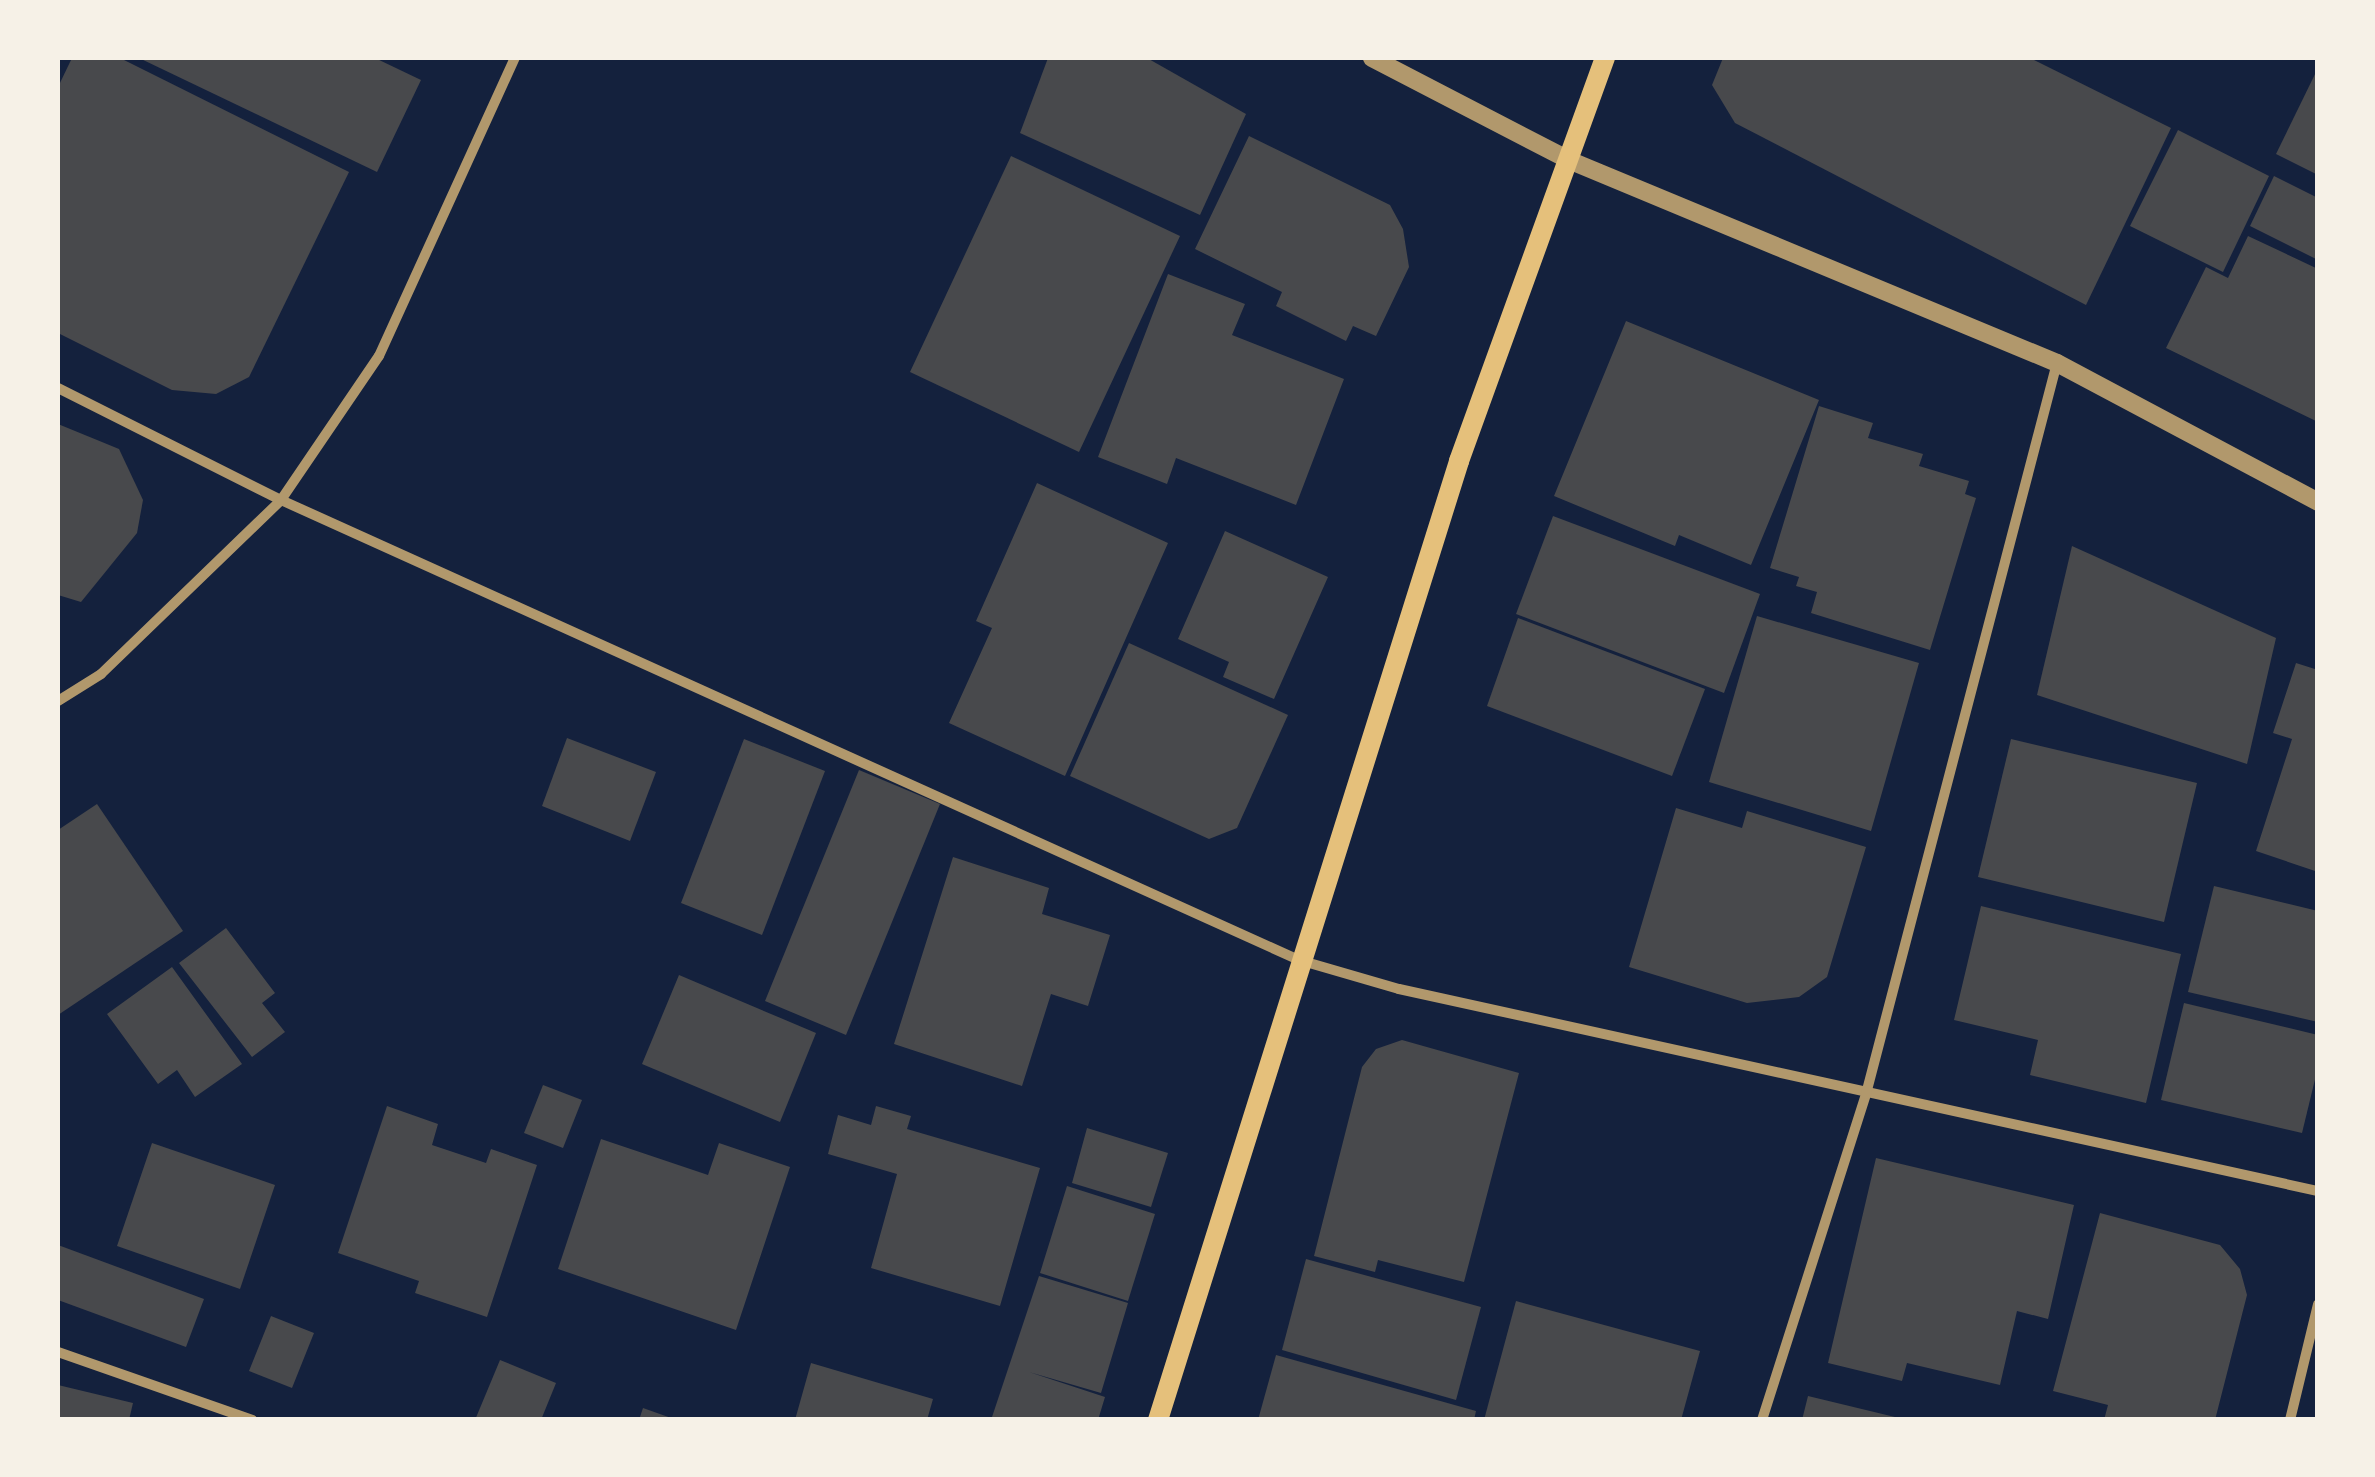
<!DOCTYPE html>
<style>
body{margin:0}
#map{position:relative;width:2375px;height:1477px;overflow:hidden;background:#14213d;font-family:"Varela Round",sans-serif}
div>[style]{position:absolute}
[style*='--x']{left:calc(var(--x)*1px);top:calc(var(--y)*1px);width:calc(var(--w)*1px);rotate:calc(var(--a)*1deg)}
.building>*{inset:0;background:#48494c}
.minor>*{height:10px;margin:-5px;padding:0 5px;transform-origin:5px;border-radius:5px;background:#b1986c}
.tertiary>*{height:18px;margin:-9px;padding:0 9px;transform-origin:9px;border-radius:9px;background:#b1986c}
.secondary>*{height:20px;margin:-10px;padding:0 10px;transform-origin:10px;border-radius:10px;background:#e5c07b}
span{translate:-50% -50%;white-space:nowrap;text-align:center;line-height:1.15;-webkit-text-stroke:8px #f6f1e7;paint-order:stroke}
.frame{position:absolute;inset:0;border:60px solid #f6f1e7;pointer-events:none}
</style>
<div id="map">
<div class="building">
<i style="clip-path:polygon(72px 58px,120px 58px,349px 172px,249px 377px,216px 394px,172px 390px,58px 333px,58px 87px)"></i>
<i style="clip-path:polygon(139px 58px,375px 58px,421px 80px,377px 172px)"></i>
<i style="clip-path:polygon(1048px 58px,1147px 58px,1246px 114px,1200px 215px,1020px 133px)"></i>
<i style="clip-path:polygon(1723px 58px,2030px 58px,2171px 128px,2086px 305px,1735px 123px,1712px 85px)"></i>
<i style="clip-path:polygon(2318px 68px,2318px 175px,2276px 154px)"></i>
<i style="clip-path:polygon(2178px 130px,2269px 176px,2223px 272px,2130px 226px)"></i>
<i style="clip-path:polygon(1249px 136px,1390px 205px,1403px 229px,1409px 267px,1376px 336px,1353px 326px,1346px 341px,1276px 306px,1282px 292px,1195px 249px)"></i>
<i style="clip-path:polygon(1011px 156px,1180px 236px,1079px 452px,910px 372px)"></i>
<i style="clip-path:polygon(2274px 176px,2318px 198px,2318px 260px,2250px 226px)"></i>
<i style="clip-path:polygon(2248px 236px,2318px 269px,2318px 422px,2166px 348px,2206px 267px,2228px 278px)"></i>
<i style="clip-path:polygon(1168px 274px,1245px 304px,1232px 335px,1344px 379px,1296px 505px,1176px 458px,1167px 484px,1098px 457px)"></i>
<i style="clip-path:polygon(1626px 321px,1819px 400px,1751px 565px,1679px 535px,1675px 546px,1554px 496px)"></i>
<i style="clip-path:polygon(1819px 406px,1873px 423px,1868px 438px,1923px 454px,1919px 466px,1969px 481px,1965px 494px,1976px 498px,1930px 650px,1811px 613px,1817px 592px,1796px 586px,1799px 577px,1770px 568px)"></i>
<i style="clip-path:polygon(58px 424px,119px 449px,143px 500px,137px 533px,81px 602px,58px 595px)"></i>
<i style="clip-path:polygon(1037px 483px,1168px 543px,1065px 776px,949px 723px,992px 628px,976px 621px)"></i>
<i style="clip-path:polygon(1553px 516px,1760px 594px,1724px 693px,1516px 614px)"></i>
<i style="clip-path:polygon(1225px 531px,1328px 577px,1274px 699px,1223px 677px,1229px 662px,1178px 639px)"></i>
<i style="clip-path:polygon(2072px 546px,2276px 638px,2247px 764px,2037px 695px)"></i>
<i style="clip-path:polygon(1757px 616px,1919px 663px,1871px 831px,1709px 782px)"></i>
<i style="clip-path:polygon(1518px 618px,1705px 689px,1672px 776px,1487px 706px)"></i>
<i style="clip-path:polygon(1129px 643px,1288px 715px,1237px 828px,1209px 839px,1070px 776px)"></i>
<i style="clip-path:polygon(2296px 663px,2318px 670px,2318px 872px,2256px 851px,2292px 739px,2273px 733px)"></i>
<i style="clip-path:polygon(567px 738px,656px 772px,630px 841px,542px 806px)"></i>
<i style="clip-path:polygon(744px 739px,825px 771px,762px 935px,681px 903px)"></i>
<i style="clip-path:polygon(2011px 739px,2197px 783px,2164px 922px,1978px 877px)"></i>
<i style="clip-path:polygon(859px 770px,940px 804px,846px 1035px,765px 1001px)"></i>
<i style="clip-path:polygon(97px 804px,183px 931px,58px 1015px,58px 830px)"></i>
<i style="clip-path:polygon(1676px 808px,1742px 828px,1747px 811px,1866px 847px,1827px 977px,1799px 997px,1747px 1003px,1629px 967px)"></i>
<i style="clip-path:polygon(953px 857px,1049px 888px,1042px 914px,1110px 935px,1088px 1006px,1051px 994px,1022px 1086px,894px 1044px)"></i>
<i style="clip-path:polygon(2214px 886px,2318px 911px,2318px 1022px,2188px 992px)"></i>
<i style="clip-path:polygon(1981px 906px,2181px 954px,2146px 1103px,2030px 1075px,2038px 1040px,1954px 1020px)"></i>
<i style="clip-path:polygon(226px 928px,275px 993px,262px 1003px,285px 1032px,252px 1057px,179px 963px)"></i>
<i style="clip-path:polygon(172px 967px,242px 1064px,195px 1097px,177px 1070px,158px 1084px,107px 1014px)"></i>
<i style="clip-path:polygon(679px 975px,816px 1033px,780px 1122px,642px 1064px)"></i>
<i style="clip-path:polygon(2184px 1003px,2318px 1035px,2318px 1067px,2302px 1133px,2161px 1100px)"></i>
<i style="clip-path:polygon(1402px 1040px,1519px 1073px,1464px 1282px,1378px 1260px,1375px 1272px,1314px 1256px,1362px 1067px,1376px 1049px)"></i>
<i style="clip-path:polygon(543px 1085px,582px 1100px,563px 1148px,524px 1133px)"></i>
<i style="clip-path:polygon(387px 1106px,438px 1124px,432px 1145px,486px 1163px,491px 1149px,537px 1165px,487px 1317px,415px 1293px,419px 1281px,338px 1253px)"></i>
<i style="clip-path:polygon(876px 1106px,911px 1116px,907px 1129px,1040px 1168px,1000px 1306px,871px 1268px,897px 1174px,828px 1154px,838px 1115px,871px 1125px)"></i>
<i style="clip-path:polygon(1087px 1128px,1168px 1153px,1151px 1207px,1072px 1183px)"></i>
<i style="clip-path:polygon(601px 1139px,708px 1175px,719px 1143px,790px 1167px,736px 1330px,558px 1269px)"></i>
<i style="clip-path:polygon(152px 1143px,275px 1185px,240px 1289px,117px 1246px)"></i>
<i style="clip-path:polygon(1876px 1158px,2074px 1205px,2048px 1319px,2017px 1311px,2000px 1385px,1907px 1363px,1902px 1381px,1828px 1363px)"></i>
<i style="clip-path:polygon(1067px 1186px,1155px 1214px,1128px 1301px,1040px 1273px)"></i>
<i style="clip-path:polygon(2100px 1213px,2220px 1245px,2240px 1269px,2247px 1295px,2215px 1420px,2104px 1420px,2108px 1405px,2053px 1391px)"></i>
<i style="clip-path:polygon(58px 1245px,204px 1299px,186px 1347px,58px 1300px)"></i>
<i style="clip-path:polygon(1306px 1259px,1481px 1307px,1456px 1400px,1282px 1350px)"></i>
<i style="clip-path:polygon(1039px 1276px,1128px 1303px,1101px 1393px,1029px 1372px,1105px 1397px,1098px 1420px,991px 1420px)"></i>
<i style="clip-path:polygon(1516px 1301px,1700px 1351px,1681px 1420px,1484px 1420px)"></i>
<i style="clip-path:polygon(271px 1316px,314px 1333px,292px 1388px,249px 1371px)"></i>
<i style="clip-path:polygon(1276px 1355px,1476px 1411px,1474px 1420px,1258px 1420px)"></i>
<i style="clip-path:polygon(500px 1360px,556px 1383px,541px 1420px,475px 1420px)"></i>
<i style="clip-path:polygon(811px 1363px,933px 1399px,927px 1420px,795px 1420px)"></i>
<i style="clip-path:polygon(58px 1385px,133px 1403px,129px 1420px,58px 1420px)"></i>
<i style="clip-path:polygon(1808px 1396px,1899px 1418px,1899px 1420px,1802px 1420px)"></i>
<i style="clip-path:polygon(643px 1408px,674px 1419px,674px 1420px,639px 1420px)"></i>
</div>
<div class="minor">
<i style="--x:58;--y:388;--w:250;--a:26.7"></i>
<i style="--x:281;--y:500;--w:1117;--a:24.32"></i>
<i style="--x:1299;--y:960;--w:104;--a:16.2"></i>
<i style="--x:1399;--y:989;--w:941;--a:12.4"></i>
<i style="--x:58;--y:701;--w:51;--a:-32.1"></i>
<i style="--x:101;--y:674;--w:250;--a:-44"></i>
<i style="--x:281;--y:500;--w:174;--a:-55.8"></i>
<i style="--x:379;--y:356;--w:328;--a:-65.5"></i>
<i style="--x:58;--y:1352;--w:206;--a:19.3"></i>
<i style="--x:1762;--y:1420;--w:342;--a:-72.3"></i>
<i style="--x:1866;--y:1094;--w:756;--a:-75.36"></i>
<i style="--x:2290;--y:1420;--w:119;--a:-76.4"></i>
</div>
<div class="tertiary">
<i style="--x:1372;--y:58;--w:224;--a:27.4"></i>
<i style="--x:1571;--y:161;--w:526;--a:22.57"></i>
<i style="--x:2057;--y:363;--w:296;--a:28"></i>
</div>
<div class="secondary">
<i style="--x:1158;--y:1420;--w:1005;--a:-72.57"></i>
<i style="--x:1459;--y:461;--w:429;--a:-70.1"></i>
</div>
<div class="frame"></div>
</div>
